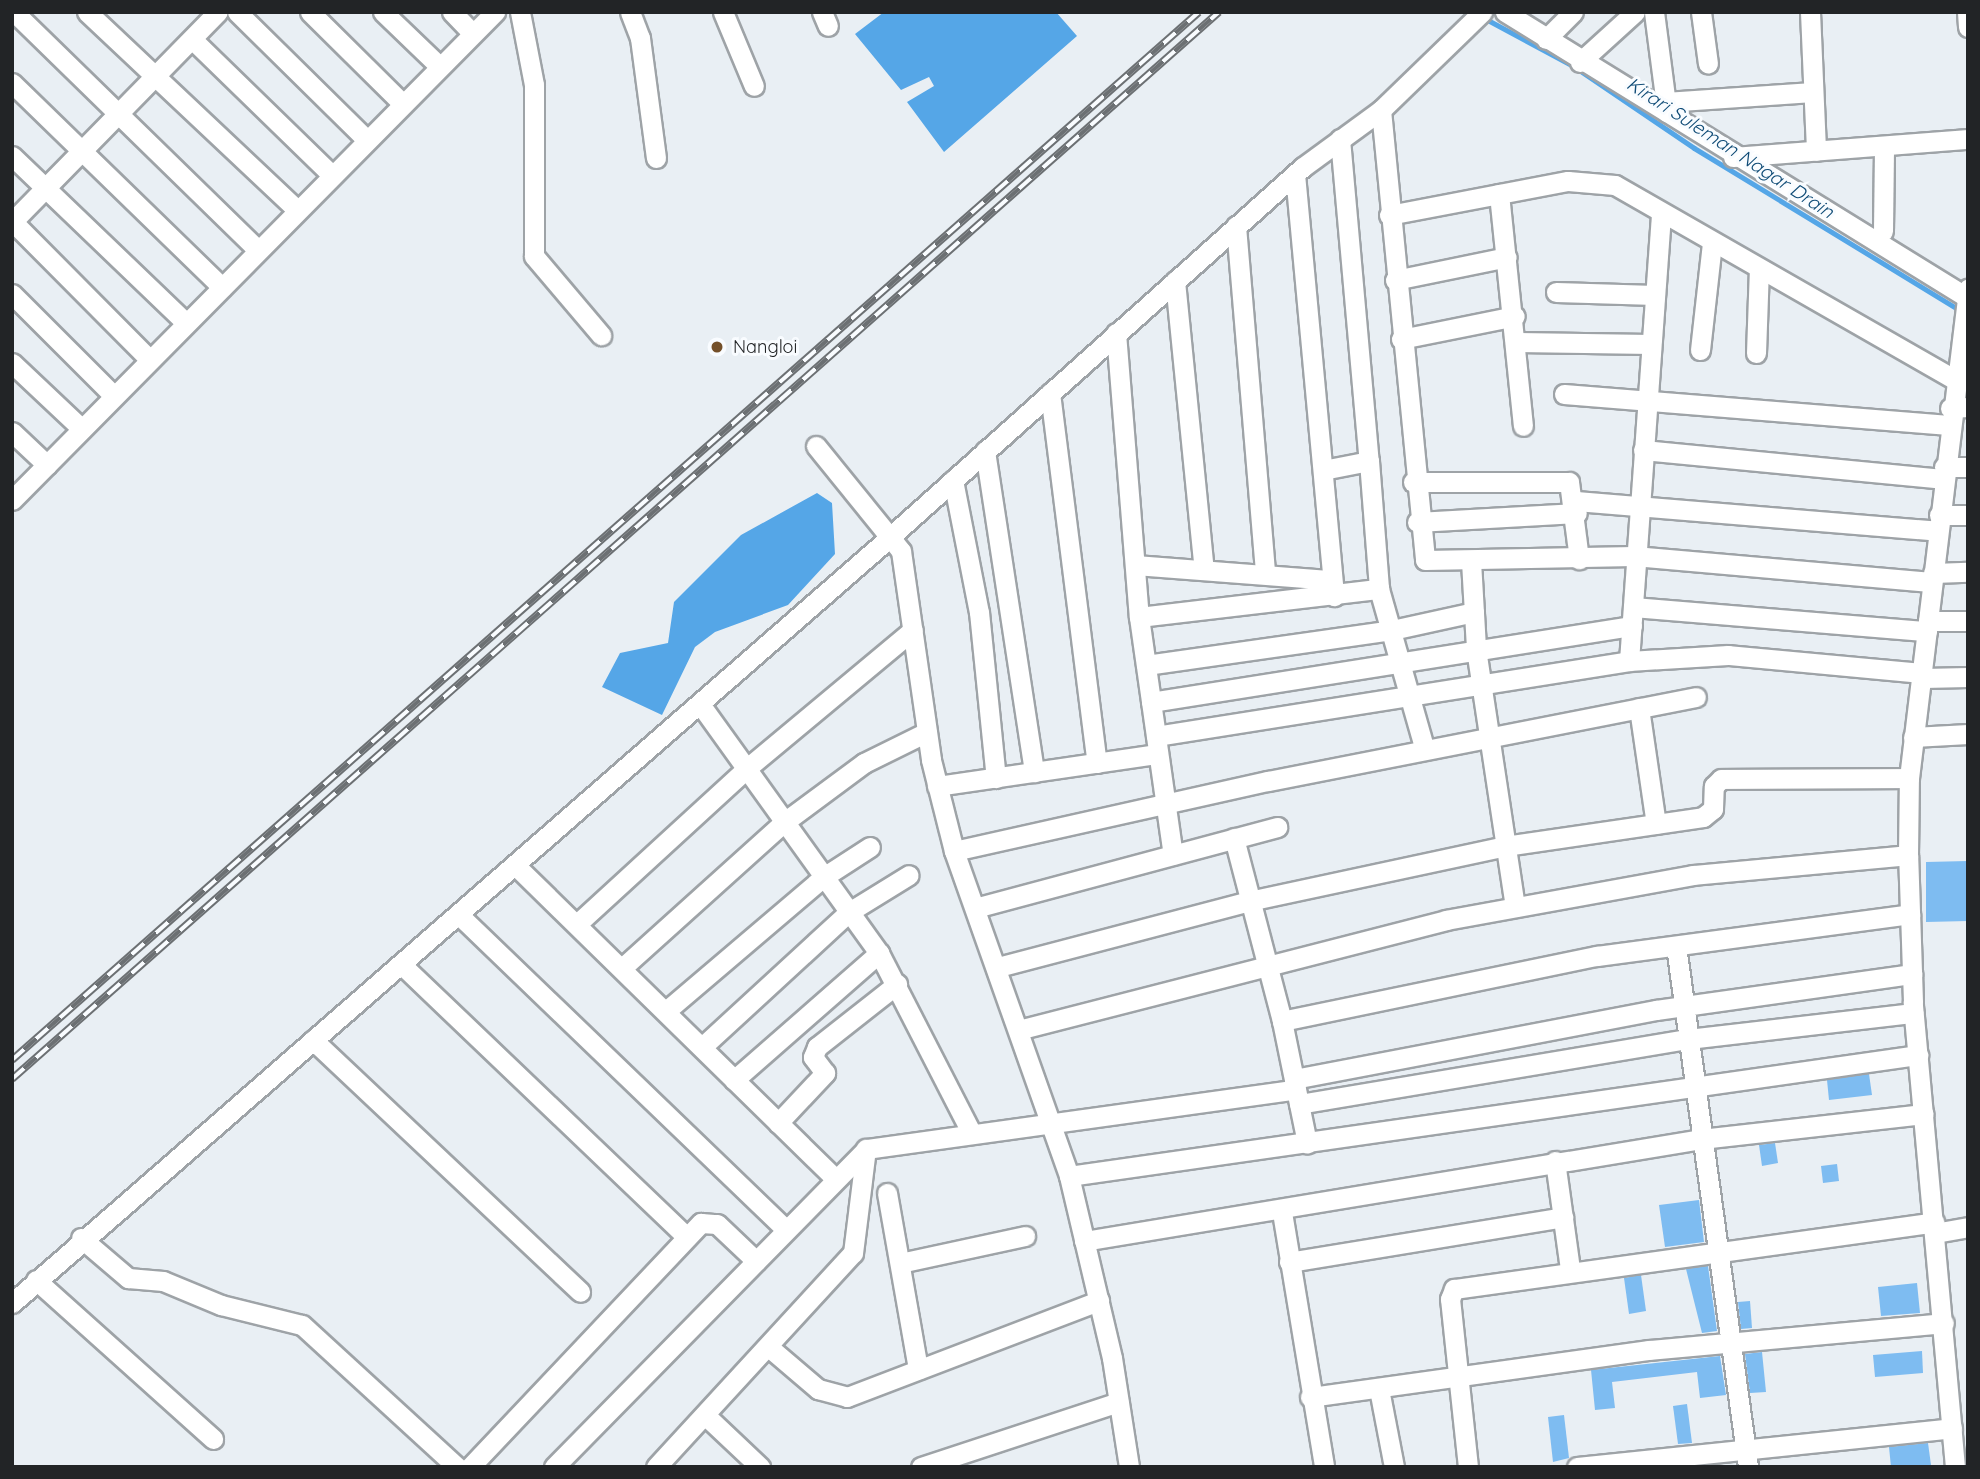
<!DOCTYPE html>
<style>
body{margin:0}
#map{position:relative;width:1980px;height:1479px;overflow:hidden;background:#e9eff4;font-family:Quicksand,sans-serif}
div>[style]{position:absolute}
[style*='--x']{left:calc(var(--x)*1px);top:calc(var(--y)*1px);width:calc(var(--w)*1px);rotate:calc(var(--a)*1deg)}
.water>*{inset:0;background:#55a6e7}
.stream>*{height:5px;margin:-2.5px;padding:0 2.5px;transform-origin:2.5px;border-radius:2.5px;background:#55a6e7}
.building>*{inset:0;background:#7ebcf1}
.roads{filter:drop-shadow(2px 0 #9ea3a7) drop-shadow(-2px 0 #9ea3a7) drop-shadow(0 2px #9ea3a7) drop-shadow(0 -2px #9ea3a7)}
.minor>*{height:19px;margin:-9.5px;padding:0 9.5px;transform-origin:9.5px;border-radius:9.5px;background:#fff}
.rail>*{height:8px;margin-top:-4px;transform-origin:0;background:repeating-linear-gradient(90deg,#f9fcff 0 16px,#6c7073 0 32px);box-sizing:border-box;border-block:2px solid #6c7073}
.dots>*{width:19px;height:19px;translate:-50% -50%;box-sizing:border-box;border:4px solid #f9fcff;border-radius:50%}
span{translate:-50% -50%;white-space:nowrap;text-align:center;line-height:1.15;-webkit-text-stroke:6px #f9fcff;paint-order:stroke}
.poi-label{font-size:18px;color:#222426}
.left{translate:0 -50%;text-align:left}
.water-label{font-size:19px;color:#0f4b76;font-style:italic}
.frame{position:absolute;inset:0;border:14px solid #222426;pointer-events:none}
</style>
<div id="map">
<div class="water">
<i style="clip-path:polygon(884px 12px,1056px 12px,1077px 36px,944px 152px,907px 102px,934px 86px,929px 77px,901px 90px,855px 34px)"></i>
<i style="clip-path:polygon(817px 493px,832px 503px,835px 554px,788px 605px,715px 632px,695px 647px,662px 715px,602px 687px,620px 653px,668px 643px,674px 602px,741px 535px)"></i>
</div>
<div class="stream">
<i style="--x:1482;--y:17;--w:103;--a:28.3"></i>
<i style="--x:1573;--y:66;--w:146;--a:34.1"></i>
<i style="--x:1694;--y:148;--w:311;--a:31.4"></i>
</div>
<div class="building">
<i style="clip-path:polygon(1968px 861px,1968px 921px,1926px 922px,1926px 862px)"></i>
<i style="clip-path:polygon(1869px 1074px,1872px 1095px,1829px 1100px,1827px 1080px)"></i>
<i style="clip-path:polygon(1775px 1143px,1778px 1163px,1762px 1166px,1759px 1145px)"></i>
<i style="clip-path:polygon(1837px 1164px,1839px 1181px,1823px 1183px,1821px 1166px)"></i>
<i style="clip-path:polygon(1699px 1200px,1704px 1242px,1665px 1247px,1659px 1205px)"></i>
<i style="clip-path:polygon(1708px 1266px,1717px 1331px,1702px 1333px,1686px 1269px)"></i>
<i style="clip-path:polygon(1641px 1275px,1646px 1311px,1629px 1314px,1624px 1278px)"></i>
<i style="clip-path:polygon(1917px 1283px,1920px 1313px,1881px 1316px,1878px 1287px)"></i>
<i style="clip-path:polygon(1750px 1301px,1752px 1328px,1741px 1329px,1738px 1302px)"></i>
<i style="clip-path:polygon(1922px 1351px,1923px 1373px,1875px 1377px,1873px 1355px)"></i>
<i style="clip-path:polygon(1762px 1352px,1766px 1392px,1750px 1393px,1745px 1354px)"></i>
<i style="clip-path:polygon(1720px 1356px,1726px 1395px,1700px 1398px,1697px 1372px,1612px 1382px,1615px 1408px,1595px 1410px,1591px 1370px)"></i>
<i style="clip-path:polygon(1687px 1404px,1692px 1443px,1678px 1444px,1673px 1406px)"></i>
<i style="clip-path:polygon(1564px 1415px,1569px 1458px,1553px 1462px,1548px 1417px)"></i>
<i style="clip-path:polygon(1928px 1443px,1931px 1465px,1891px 1467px,1889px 1447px)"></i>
</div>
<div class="roads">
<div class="minor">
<i style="--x:14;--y:12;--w:341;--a:44.3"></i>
<i style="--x:87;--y:12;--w:289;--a:43.3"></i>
<i style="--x:237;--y:12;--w:181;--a:44.6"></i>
<i style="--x:310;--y:12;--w:129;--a:44.7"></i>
<i style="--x:383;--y:12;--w:76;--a:43.9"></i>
<i style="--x:452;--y:12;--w:28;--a:46"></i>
<i style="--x:520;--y:12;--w:74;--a:79.1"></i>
<i style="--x:534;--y:85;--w:171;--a:90"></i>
<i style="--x:534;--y:256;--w:104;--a:49.7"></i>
<i style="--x:630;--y:12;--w:28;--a:69"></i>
<i style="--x:640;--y:38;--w:121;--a:82.4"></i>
<i style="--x:723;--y:12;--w:80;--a:67.3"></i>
<i style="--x:822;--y:12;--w:15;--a:67"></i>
<i style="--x:1505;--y:12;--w:544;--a:31.7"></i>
<i style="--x:1654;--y:12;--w:101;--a:82.6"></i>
<i style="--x:1701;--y:12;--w:52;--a:82.3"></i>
<i style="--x:1810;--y:12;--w:139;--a:87.5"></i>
<i style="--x:1967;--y:12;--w:15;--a:86"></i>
<i style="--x:192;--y:39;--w:195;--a:44.2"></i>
<i style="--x:1546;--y:39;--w:38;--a:-45"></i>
<i style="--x:1580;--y:62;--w:74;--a:-42.3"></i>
<i style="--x:12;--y:83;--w:293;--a:44.2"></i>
<i style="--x:1665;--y:102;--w:148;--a:-3.9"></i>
<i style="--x:1381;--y:110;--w:452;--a:84.4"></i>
<i style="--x:1425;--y:560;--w:209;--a:-1.1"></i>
<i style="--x:1634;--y:556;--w:299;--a:5"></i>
<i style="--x:1340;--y:139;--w:323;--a:84.9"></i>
<i style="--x:12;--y:156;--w:241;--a:43.8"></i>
<i style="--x:1733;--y:157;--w:236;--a:-4.4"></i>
<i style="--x:1295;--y:174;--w:424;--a:84.7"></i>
<i style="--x:1499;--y:194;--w:233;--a:84.1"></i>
<i style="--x:1389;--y:215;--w:182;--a:-10.8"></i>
<i style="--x:1568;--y:181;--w:47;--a:4.9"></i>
<i style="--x:1615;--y:185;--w:391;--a:29.8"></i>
<i style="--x:12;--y:222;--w:294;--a:-45.6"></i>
<i style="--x:13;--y:222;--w:194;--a:45.2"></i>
<i style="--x:1236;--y:226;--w:347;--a:85.2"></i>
<i style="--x:1883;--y:231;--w:85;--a:-89.3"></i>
<i style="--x:1395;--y:280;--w:114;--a:-11.6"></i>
<i style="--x:1175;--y:281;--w:289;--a:84.3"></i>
<i style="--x:1556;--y:292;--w:99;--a:1.7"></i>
<i style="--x:12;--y:294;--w:144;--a:45"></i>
<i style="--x:1116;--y:333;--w:285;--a:85.4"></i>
<i style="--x:1139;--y:617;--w:240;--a:81.9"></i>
<i style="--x:1401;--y:339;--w:116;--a:-11.4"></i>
<i style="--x:1517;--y:342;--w:134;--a:0.9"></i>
<i style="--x:1700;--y:350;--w:108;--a:-83.6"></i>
<i style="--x:1756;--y:353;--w:84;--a:-88"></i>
<i style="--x:12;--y:363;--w:96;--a:43.3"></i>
<i style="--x:1050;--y:393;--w:373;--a:82.8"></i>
<i style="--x:1564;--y:394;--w:386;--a:4.6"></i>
<i style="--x:1950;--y:408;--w:18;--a:-3"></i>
<i style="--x:12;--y:432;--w:48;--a:43.3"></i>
<i style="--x:816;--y:446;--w:135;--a:51"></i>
<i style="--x:901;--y:551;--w:211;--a:81.8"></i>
<i style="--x:931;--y:760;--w:94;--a:75.8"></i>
<i style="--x:954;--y:851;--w:345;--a:70.5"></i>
<i style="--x:1069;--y:1176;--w:187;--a:76.7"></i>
<i style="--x:1112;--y:1358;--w:110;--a:81.1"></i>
<i style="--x:1643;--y:450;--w:301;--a:5.5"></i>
<i style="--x:985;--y:451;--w:325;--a:81.3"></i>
<i style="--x:1944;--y:467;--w:24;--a:0"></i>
<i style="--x:1323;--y:470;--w:47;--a:-11.1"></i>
<i style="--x:1369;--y:461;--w:128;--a:85.5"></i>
<i style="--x:953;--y:480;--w:135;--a:78.9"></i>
<i style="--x:979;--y:612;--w:167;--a:84.2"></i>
<i style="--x:1413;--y:482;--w:156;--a:0"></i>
<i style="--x:1569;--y:482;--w:78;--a:82.6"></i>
<i style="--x:12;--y:500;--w:687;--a:-45.3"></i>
<i style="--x:1576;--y:501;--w:363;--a:4.7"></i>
<i style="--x:1939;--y:515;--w:29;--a:0"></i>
<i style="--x:1417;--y:522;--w:160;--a:-3.2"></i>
<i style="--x:1471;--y:561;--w:88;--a:86.7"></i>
<i style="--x:1476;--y:649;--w:261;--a:81.4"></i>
<i style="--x:1135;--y:565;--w:197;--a:4.4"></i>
<i style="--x:1933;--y:573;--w:35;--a:-2"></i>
<i style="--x:1633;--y:607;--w:295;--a:4.7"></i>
<i style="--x:1139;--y:617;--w:242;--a:-6.7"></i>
<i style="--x:1379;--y:589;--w:167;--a:74.1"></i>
<i style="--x:1928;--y:621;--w:40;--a:0"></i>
<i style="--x:1629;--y:661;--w:447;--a:-85.9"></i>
<i style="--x:1146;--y:665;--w:248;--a:-8.1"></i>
<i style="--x:1392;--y:630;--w:84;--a:-12.4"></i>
<i style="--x:1923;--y:678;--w:45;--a:-1.3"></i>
<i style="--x:1151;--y:702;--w:487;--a:-9"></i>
<i style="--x:700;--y:704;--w:307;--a:54.3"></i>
<i style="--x:879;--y:953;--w:203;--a:62.8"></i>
<i style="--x:1639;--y:708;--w:117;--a:81.7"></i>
<i style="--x:1156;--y:736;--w:479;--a:-9"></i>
<i style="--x:1629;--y:661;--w:99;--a:-3.5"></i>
<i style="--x:1728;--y:655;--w:196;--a:5.3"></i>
<i style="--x:1913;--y:737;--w:55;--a:-3.1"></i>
<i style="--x:937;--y:786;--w:222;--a:-8.3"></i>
<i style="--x:1234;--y:838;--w:189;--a:75.3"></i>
<i style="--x:1282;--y:1021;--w:322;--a:-11.7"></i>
<i style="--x:1597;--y:956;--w:316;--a:-7.6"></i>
<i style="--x:954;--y:851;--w:322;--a:-12.6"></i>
<i style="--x:1268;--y:781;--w:436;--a:-11.1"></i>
<i style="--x:515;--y:865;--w:446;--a:44.4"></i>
<i style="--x:975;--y:908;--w:313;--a:-15"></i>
<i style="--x:458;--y:914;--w:455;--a:43.9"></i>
<i style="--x:577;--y:924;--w:229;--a:-42.5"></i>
<i style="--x:746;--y:769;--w:217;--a:-39.8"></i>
<i style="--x:1676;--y:946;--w:526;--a:82.13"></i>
<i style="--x:401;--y:964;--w:394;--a:43.7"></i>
<i style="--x:998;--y:967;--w:260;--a:-14.7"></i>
<i style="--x:1249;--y:901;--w:262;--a:-12.1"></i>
<i style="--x:1505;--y:846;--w:200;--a:-8.3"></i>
<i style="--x:1703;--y:817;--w:13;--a:-39"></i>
<i style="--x:1713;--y:809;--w:23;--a:-88"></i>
<i style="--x:1714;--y:786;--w:10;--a:-45"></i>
<i style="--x:1721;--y:779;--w:188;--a:-0.3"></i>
<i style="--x:622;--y:968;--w:217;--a:-42"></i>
<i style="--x:783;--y:823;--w:101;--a:-36.5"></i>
<i style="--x:864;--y:763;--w:70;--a:-26.2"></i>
<i style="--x:666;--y:1011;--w:205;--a:-40.4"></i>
<i style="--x:822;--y:878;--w:57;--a:-32.9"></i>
<i style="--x:1282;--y:1021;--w:125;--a:78.4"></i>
<i style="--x:1022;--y:1029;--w:438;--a:-14.4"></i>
<i style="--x:1446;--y:920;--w:251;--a:-10.3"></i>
<i style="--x:1693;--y:875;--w:216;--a:-5.3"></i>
<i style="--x:313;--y:1040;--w:367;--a:43.3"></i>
<i style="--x:702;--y:1047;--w:200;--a:-42.6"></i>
<i style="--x:849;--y:912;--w:70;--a:-31.7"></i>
<i style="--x:1294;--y:1079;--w:369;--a:-10.8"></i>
<i style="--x:1656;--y:1010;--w:259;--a:-8"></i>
<i style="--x:734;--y:1080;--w:193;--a:-41.2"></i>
<i style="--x:1299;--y:1104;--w:394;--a:-9.5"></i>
<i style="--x:1688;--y:1039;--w:227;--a:-6.6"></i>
<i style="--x:778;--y:1123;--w:69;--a:-46.8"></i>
<i style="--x:825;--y:1073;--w:20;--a:-127"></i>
<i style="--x:813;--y:1057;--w:11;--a:-68"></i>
<i style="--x:817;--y:1047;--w:102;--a:-38.2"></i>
<i style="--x:1555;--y:1161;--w:109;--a:82.1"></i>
<i style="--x:1069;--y:1176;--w:858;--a:-8.11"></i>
<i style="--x:887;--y:1193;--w:179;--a:80"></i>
<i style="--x:1282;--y:1212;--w:258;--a:80.6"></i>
<i style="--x:1935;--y:1233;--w:34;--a:-10"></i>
<i style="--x:81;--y:1238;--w:62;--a:40.4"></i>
<i style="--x:128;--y:1278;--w:35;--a:5"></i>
<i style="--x:163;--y:1281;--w:63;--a:22.5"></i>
<i style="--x:221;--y:1305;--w:83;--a:13.9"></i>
<i style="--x:302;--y:1325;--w:210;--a:42.5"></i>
<i style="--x:1084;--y:1241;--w:625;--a:-9.39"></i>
<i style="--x:1701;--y:1139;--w:224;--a:-6.4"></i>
<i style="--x:1289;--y:1262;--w:278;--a:-9.3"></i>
<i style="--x:900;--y:1263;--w:128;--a:-12.2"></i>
<i style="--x:36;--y:1280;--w:238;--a:41.9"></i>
<i style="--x:12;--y:1303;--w:1165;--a:-41.1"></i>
<i style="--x:890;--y:537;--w:554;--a:-41.86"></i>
<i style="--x:1303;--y:167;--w:97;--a:-36.2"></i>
<i style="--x:1381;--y:110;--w:141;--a:-44.1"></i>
<i style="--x:771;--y:1349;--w:62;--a:40.4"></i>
<i style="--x:818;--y:1389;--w:30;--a:15"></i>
<i style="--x:847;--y:1397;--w:270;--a:-20.9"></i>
<i style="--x:1379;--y:1389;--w:79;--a:79.1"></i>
<i style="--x:1310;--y:1397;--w:342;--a:-7.9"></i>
<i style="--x:1649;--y:1350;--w:296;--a:-5.2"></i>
<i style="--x:705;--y:1415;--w:76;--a:43.4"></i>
<i style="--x:470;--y:1467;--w:336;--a:-46.6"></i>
<i style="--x:701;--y:1223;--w:16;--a:4"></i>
<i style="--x:717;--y:1224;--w:54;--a:43.5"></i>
<i style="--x:554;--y:1467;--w:445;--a:-45.5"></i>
<i style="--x:866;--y:1149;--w:434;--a:-7.9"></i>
<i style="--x:656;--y:1467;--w:291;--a:-47.4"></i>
<i style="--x:853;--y:1253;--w:105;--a:-82.9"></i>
<i style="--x:921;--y:1467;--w:208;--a:-18.2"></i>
<i style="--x:1468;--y:1467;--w:169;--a:-96.1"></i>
<i style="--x:1450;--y:1299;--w:11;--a:-68"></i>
<i style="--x:1454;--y:1289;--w:485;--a:-7.9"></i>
<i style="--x:1577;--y:1467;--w:377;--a:-5.9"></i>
<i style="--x:1955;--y:1467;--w:467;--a:-95.2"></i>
<i style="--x:1913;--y:1002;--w:147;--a:-91.9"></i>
<i style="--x:1908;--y:855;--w:77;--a:-89.3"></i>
<i style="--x:1909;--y:778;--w:493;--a:-83.1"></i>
</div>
</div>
<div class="rail">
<i style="--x:12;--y:1060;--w:1583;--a:-41.44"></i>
<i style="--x:12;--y:1079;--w:1611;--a:-41.48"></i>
</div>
<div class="dots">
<i style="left:717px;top:347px;background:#74502a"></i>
</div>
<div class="poi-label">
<span class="left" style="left:733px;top:347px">Nangloi</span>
</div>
<div class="water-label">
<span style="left:1730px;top:148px;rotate:33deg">Kirari Suleman Nagar Drain</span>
</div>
<div class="frame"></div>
</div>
